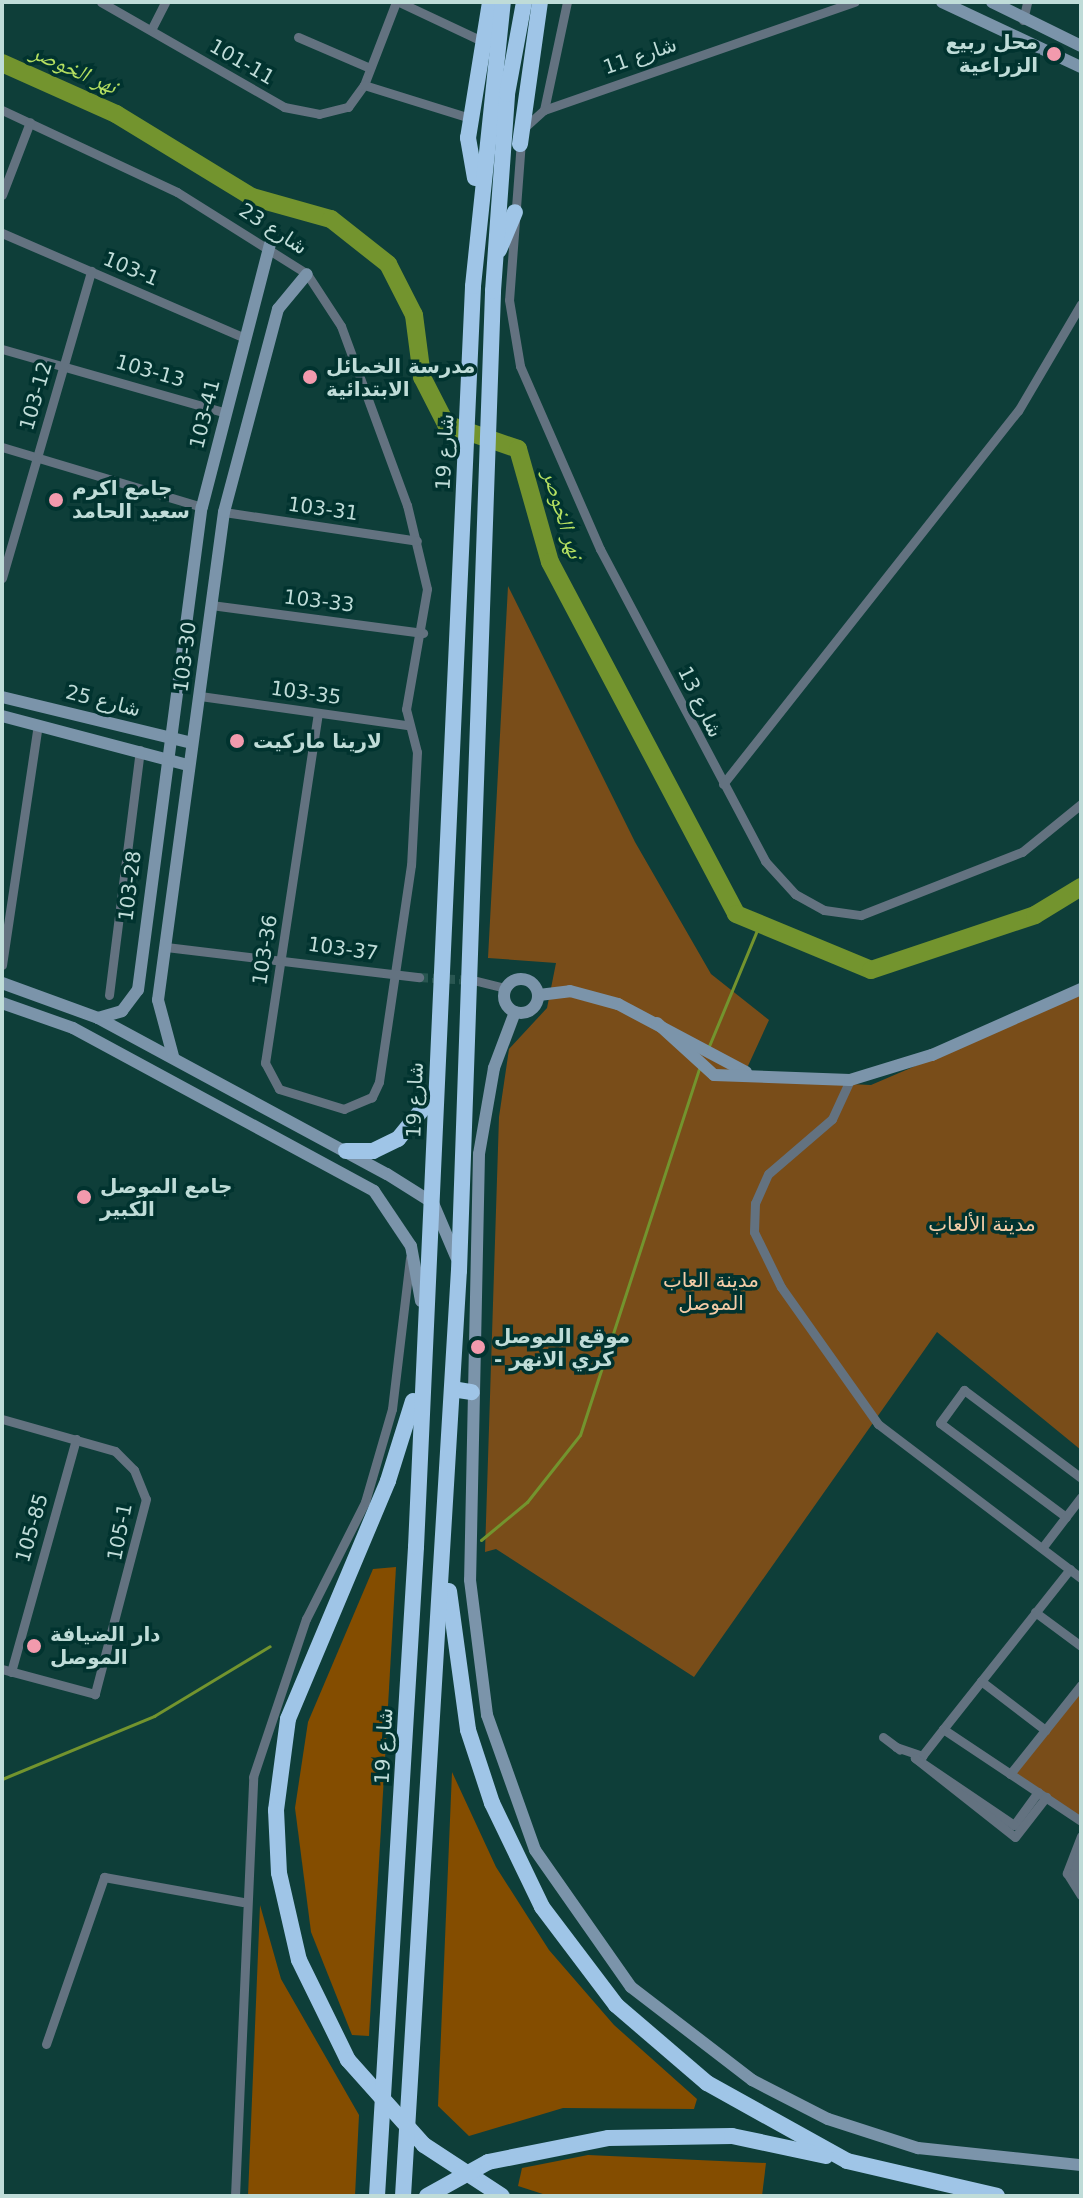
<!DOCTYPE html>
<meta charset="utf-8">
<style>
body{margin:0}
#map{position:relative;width:1083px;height:2198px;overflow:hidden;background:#0e3e39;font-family:"DejaVu Sans","Noto Naskh Arabic",sans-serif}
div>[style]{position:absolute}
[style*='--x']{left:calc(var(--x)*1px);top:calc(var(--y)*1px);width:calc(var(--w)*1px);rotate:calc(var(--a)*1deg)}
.green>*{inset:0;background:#794d19}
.forest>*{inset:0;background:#844d00}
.stream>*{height:3px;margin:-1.5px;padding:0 1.5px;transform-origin:1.5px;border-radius:1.5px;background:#73942e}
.river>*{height:18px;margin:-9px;padding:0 9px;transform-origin:9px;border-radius:9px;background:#73942e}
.street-tunnel>*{height:9px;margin-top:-4.5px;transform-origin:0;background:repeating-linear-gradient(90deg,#295651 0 9px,transparent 0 13.5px)}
.street>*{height:9px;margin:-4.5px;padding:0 4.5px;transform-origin:4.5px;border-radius:4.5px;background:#637280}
.secondary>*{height:12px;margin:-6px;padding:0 6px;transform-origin:6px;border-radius:6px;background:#7b94aa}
.secondary>.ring{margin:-6px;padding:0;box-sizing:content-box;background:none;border:12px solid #7b94aa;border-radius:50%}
.highway>*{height:16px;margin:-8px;padding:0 8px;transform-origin:8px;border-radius:8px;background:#9fc5e7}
.dots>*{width:22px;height:22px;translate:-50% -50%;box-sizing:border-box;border:4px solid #01332f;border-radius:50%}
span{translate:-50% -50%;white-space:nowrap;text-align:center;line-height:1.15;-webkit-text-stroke:7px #01332f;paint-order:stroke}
.poi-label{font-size:20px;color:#bfdcd8;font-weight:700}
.right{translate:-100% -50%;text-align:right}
.left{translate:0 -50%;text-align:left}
.street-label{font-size:20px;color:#bfdcd8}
.park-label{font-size:20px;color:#f3cca7}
.water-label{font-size:22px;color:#b6e161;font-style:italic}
.frame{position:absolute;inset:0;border:4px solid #bfdcd8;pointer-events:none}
</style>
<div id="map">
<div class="green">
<i style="clip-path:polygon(508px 586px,635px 842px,711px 974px,769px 1020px,742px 1079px,871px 1085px,1081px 995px,1081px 1450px,937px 1332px,694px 1677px,496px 1549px,485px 1552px,499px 1117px,509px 1049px,547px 1008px,556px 963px,488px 958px)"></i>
<i style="clip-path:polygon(1081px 1691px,1081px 1818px,1014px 1774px)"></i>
</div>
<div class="forest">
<i style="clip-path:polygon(396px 1567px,369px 2036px,352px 2035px,311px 1932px,295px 1808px,308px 1722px,373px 1569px)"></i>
<i style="clip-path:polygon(452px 1772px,496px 1867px,549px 1950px,614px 2025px,697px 2099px,694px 2109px,563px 2108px,469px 2136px,438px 2106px)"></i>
<i style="clip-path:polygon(260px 1905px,281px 1979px,359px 2115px,355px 2196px,248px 2196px)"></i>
<i style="clip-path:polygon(588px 2155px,766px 2163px,762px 2196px,549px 2196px,518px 2186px,522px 2168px)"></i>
</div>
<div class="stream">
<i style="--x:709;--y:1046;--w:133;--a:-67.5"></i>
<i style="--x:481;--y:1540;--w:60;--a:-39.6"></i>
<i style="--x:527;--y:1502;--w:85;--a:-51.7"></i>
<i style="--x:580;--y:1435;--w:386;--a:-72"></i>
<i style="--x:2;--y:1779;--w:165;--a:-22.5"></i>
<i style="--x:154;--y:1716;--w:135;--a:-31.1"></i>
</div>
<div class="river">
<i style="--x:2;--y:63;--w:125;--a:24.1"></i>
<i style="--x:116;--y:114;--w:159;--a:31.4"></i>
<i style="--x:252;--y:197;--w:82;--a:15.6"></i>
<i style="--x:331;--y:219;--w:73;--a:38.3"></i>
<i style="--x:388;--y:264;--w:57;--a:63"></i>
<i style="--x:414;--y:315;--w:63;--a:82.6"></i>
<i style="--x:422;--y:377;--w:53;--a:62.9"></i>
<i style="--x:446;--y:424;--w:76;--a:19.1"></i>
<i style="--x:518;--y:449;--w:117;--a:74.2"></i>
<i style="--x:550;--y:562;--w:398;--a:62.1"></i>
<i style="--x:736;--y:914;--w:146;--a:22.5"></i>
<i style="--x:871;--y:970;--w:173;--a:-18.5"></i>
<i style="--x:1035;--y:915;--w:54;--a:-31.3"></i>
</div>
<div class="street-tunnel">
<i style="--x:419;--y:977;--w:53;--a:3.2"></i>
</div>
<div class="street">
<i style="--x:101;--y:2;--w:211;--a:29.8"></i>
<i style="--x:284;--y:107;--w:36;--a:11"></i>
<i style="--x:319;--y:114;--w:30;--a:-14"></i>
<i style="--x:348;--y:107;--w:27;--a:-54"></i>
<i style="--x:364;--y:85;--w:89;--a:-68.9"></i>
<i style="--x:399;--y:2;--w:92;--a:25.2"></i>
<i style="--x:1023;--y:20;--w:18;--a:-77"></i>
<i style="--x:151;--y:30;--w:31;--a:-63"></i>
<i style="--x:298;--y:37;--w:78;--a:23.3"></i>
<i style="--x:364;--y:85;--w:111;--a:17.3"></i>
<i style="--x:2;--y:110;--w:193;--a:25.1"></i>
<i style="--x:177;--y:192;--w:154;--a:32.2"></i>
<i style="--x:307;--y:274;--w:62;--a:56.8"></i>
<i style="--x:341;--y:326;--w:191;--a:69.8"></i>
<i style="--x:407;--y:505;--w:86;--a:76.6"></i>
<i style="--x:427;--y:589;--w:122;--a:99.9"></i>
<i style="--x:406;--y:709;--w:44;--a:75.7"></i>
<i style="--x:417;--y:752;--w:113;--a:93"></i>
<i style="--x:411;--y:865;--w:219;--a:98.4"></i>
<i style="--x:379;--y:1082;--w:17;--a:115"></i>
<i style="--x:372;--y:1097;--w:30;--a:157"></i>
<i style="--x:344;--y:1109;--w:68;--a:-162.9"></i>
<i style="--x:279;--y:1089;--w:30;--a:-118"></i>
<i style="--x:265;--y:1063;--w:354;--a:-81.4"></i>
<i style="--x:544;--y:110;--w:110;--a:-78"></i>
<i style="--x:525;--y:127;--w:25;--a:-42"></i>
<i style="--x:544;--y:110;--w:329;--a:-19.2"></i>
<i style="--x:521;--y:141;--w:159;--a:94.3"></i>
<i style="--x:509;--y:300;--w:67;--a:80.5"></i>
<i style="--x:520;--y:366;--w:200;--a:66.4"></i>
<i style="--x:600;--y:549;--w:353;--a:62.1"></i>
<i style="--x:765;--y:861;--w:45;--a:47.7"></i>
<i style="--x:795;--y:894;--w:33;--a:29"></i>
<i style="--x:824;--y:910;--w:37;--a:8"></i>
<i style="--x:861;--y:915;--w:173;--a:-21.4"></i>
<i style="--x:1022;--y:852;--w:76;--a:-39.1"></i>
<i style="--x:2;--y:195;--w:78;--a:-69"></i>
<i style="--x:2;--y:233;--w:265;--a:23.4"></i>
<i style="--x:2;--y:349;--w:233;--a:15.9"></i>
<i style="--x:2;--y:447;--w:209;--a:16.7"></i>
<i style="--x:224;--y:512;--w:195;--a:8.5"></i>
<i style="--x:2;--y:578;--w:320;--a:-73.8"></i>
<i style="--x:211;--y:605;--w:214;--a:7.5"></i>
<i style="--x:200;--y:696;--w:209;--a:8"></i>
<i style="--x:723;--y:784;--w:476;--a:-51.7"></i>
<i style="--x:1018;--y:411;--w:124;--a:-59.5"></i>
<i style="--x:166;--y:947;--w:255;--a:6.8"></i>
<i style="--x:2;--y:965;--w:243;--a:-81.5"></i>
<i style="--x:477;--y:981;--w:30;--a:14"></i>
<i style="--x:109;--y:995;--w:247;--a:-82.8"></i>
<i style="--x:850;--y:1080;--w:43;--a:114.8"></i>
<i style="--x:832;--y:1119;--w:84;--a:139.3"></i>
<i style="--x:768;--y:1174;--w:32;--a:114"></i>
<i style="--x:755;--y:1203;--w:29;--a:92"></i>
<i style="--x:754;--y:1232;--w:61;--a:63.9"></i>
<i style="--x:781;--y:1287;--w:168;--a:54.7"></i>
<i style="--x:878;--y:1424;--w:255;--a:37.2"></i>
<i style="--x:2;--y:1419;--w:117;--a:15.8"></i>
<i style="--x:115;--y:1451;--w:27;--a:45"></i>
<i style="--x:134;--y:1470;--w:31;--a:68"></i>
<i style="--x:146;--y:1499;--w:202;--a:104.7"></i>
<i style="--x:95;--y:1694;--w:96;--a:-165"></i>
<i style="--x:1066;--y:1517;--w:157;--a:-143.3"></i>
<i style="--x:940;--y:1423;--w:41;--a:-54"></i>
<i style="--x:964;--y:1390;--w:146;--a:36.9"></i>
<i style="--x:1042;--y:1548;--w:64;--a:-52.6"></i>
<i style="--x:1070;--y:1569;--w:204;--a:128.4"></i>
<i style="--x:943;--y:1729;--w:166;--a:33.7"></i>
<i style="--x:1035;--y:1612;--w:57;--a:36.5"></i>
<i style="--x:11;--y:1672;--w:242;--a:-74.4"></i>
<i style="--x:981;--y:1681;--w:81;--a:37.4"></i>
<i style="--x:883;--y:1737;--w:21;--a:37"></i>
<i style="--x:896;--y:1747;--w:28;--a:19"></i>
<i style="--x:922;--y:1756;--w:34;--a:-52"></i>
<i style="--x:1010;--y:1774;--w:114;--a:-51.4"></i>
<i style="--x:1038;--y:1792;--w:41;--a:126"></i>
<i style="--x:1014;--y:1825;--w:120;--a:-145.9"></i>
<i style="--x:915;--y:1758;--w:127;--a:38.3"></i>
<i style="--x:1015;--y:1837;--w:51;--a:-52.2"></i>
<i style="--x:1081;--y:1836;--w:40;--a:111"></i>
<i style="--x:1067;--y:1873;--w:26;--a:58"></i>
<i style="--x:1081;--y:1849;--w:26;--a:106"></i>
<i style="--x:1074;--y:1874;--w:14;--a:60"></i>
<i style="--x:46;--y:2044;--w:177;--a:-70.8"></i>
<i style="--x:104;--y:1877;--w:141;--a:10.2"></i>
<i style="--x:235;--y:2196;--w:419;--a:-87.5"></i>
<i style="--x:253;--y:1777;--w:167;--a:-71.5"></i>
<i style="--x:306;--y:1619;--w:131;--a:-63.2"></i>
<i style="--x:365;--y:1502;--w:97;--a:-73.8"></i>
<i style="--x:392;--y:1409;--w:152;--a:-83.2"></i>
</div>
<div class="secondary">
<i style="--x:942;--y:2;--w:153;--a:25.1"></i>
<i style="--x:992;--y:2;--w:99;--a:26.3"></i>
<i style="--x:2;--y:697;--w:195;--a:13.6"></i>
<i style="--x:2;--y:716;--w:191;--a:14.8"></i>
<i class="ring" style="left:504px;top:979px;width:22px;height:22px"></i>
<i style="--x:2;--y:983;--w:102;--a:20"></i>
<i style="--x:98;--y:1018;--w:328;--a:28.4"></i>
<i style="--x:387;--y:1174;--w:54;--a:32.2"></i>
<i style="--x:433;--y:1203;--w:59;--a:66.9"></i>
<i style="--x:539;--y:995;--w:31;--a:-7"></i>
<i style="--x:570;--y:991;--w:50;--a:15.2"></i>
<i style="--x:618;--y:1004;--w:145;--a:28"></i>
<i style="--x:2;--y:1003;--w:75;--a:19.4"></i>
<i style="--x:73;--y:1028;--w:342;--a:28.4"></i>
<i style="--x:374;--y:1191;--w:66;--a:56.1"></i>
<i style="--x:411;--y:1246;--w:56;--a:79.7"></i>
<i style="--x:515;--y:1012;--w:60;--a:110.6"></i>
<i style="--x:494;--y:1068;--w:87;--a:99.9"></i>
<i style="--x:479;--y:1154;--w:426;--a:91.2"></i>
<i style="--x:470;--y:1580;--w:136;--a:82.8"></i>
<i style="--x:487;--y:1715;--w:143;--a:70.4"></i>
<i style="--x:535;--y:1850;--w:167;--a:55"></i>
<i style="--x:631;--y:1987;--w:153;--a:37.5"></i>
<i style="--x:752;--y:2080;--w:85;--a:27.2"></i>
<i style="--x:828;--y:2119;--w:95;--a:17.9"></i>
<i style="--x:918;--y:2148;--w:164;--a:6"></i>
<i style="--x:98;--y:1018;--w:25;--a:-16"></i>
<i style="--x:122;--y:1011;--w:26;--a:-53"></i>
<i style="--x:138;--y:990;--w:487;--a:-82.5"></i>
<i style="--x:202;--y:507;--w:272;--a:-75.5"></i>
<i style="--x:657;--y:1023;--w:77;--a:42.4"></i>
<i style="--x:714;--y:1075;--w:136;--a:2.1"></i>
<i style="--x:850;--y:1080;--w:86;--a:-17"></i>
<i style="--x:932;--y:1055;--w:163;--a:-23.9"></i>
<i style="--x:173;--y:1056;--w:58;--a:-105"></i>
<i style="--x:158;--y:1000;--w:492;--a:-82.3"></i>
<i style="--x:224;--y:512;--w:210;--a:-75.1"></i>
<i style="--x:278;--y:309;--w:45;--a:-50.4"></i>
</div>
<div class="highway">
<i style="--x:520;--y:144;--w:143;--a:-82"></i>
<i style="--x:475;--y:178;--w:41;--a:-99.9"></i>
<i style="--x:468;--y:138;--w:138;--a:-80.8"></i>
<i style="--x:499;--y:250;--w:41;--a:-67.2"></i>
<i style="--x:346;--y:1151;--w:27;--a:0"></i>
<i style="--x:373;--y:1151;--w:28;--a:-26"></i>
<i style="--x:398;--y:1139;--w:57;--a:-50.7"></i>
<i style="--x:452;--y:1389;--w:20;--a:9"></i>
<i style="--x:413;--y:1401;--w:84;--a:107.4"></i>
<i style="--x:388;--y:1481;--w:258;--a:112.8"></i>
<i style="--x:288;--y:1719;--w:92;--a:97.5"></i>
<i style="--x:276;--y:1810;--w:63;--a:87.3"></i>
<i style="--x:279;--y:1873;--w:89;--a:77.1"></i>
<i style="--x:299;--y:1960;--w:111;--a:63.9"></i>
<i style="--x:348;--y:2060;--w:114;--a:48.2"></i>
<i style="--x:424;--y:2145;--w:93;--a:33.2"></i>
<i style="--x:449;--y:1591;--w:140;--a:82.2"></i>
<i style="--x:468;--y:1730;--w:77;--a:71.8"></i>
<i style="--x:492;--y:1803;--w:115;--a:64.3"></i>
<i style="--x:542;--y:1907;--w:123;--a:52.9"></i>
<i style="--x:616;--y:2005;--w:120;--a:40.6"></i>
<i style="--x:707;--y:2083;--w:160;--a:29.1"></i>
<i style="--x:847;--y:2161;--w:154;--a:13.1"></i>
<i style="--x:377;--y:2196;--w:650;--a:-86.56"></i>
<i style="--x:416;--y:1547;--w:1262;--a:-87.41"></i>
<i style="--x:473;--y:286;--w:286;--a:-84"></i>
<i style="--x:403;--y:2196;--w:927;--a:-86.54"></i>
<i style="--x:459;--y:1271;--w:981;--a:-88.01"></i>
<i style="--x:493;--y:291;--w:197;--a:-85.9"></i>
<i style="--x:507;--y:94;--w:94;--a:-79.5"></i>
<i style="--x:427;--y:2196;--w:70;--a:-29.1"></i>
<i style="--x:488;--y:2162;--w:122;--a:-11.3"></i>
<i style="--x:608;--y:2138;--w:124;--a:-0.9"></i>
<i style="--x:732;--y:2136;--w:96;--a:12"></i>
</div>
<div class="dots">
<i style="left:1054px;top:54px;background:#f29aad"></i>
<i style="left:310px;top:377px;background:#f29aad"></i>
<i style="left:56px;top:500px;background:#f29aad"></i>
<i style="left:237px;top:741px;background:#f29aad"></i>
<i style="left:84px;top:1197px;background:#f29aad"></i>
<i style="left:478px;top:1347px;background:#f29aad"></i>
<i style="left:34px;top:1646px;background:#f29aad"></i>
</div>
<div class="poi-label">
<span class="right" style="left:1038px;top:54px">محل ربيع<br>الزراعية</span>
<span class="left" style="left:326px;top:378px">مدرسة الخمائل<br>الابتدائية</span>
<span class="left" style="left:72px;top:500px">جامع اكرم<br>سعيد الحامد</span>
<span class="left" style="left:253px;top:741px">لارينا ماركيت</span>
<span class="left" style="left:100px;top:1198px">جامع الموصل<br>الكبير</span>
<span class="left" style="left:494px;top:1348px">موقع الموصل<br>- كري الانهر</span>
<span class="left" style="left:50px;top:1646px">دار الضيافة<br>الموصل</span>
</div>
<div class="street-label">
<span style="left:640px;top:56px;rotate:-19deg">شارع 11</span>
<span style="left:242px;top:62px;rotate:30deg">101-11</span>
<span style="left:273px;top:229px;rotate:33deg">شارع 23</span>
<span style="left:131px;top:269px;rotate:23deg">103-1</span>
<span style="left:150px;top:371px;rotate:16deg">103-13</span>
<span style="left:36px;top:396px;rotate:-74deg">103-12</span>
<span style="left:205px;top:414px;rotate:-76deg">103-41</span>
<span style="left:445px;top:452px;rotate:-87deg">شارع 19</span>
<span style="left:323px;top:509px;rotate:8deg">103-31</span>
<span style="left:319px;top:601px;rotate:7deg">103-33</span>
<span style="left:185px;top:657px;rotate:-83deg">103-30</span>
<span style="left:306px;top:693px;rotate:8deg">103-35</span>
<span style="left:103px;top:701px;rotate:14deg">شارع 25</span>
<span style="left:700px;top:702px;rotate:64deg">شارع 13</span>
<span style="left:130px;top:886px;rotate:-83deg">103-28</span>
<span style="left:343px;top:949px;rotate:8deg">103-37</span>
<span style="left:265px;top:950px;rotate:-81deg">103-36</span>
<span style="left:415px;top:1100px;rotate:-88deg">شارع 19</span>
<span style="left:32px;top:1528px;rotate:-74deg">105-85</span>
<span style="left:120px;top:1532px;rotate:-79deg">105-1</span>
<span style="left:384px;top:1746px;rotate:-87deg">شارع 19</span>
</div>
<div class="park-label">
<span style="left:982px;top:1224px">مدينة الألعاب</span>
<span style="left:711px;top:1292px">مدينة العاب<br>الموصل</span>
</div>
<div class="water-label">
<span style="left:74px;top:69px;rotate:24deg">نهر الخوصر</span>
<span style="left:563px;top:514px;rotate:73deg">نهر الخوصر</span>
</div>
<div class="frame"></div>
</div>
